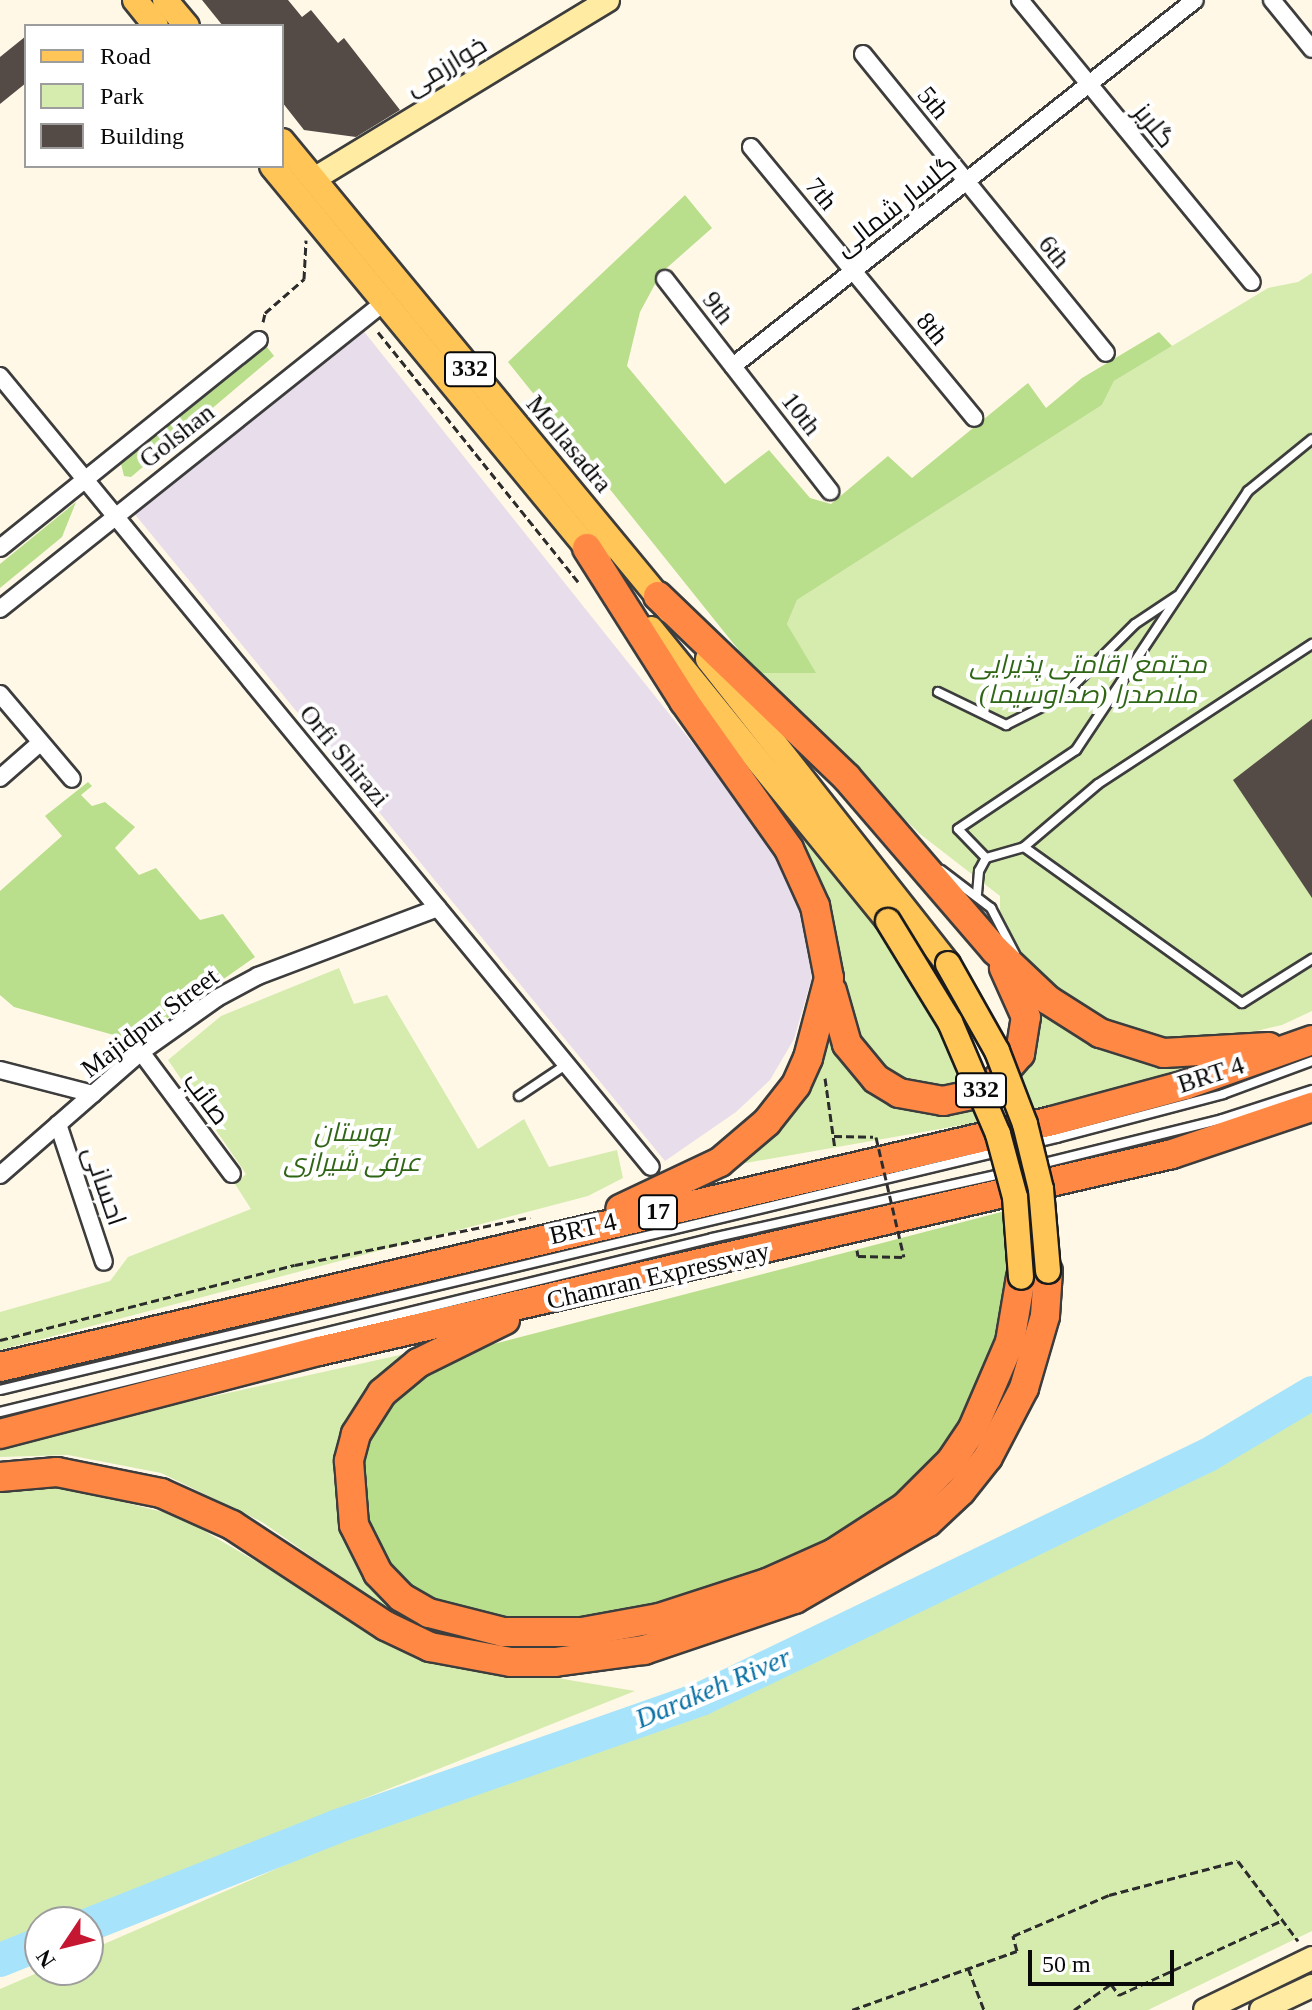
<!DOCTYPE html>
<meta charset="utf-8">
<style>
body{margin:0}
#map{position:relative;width:1312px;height:2010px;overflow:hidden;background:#fff8e7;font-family:"Times New Roman",Cairo,serif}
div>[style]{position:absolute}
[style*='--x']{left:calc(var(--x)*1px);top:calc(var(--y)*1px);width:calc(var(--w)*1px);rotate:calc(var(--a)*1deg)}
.industrial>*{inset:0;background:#e8ddeb}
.green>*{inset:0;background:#d5ecae}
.forest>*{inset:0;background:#b9de8c}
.river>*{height:34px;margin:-17px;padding:0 17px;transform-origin:17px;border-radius:17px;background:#a7e4fc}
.building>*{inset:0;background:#544a46}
.path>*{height:3px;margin-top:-1.5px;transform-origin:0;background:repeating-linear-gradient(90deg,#2c2c2c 0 8px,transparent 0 12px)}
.roads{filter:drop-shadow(2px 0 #3d3d3d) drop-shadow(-2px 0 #3d3d3d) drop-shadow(0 2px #3d3d3d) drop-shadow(0 -2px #3d3d3d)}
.lane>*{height:8px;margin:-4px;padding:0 4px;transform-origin:4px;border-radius:4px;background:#fff}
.street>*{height:16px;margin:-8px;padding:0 8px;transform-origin:8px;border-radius:8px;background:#fff}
.secondary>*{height:22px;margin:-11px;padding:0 11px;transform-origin:11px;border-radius:11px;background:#ffeba2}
.primary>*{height:24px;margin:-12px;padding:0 12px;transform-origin:12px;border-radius:12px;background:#ffc557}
.highway>*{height:28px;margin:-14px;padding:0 14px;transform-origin:14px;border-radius:14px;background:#ff8845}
.path-bridge>*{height:3px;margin-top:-1.5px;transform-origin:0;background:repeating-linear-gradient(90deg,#2c2c2c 0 8px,transparent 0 12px)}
.bridges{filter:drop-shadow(2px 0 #1b1b1b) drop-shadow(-2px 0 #1b1b1b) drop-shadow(0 2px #1b1b1b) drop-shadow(0 -2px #1b1b1b)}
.primary-bridge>*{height:24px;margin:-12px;padding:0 12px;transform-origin:12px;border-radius:12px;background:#ffc557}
span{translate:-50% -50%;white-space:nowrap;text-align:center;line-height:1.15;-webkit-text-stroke:8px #fff;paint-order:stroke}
.shield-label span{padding:2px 6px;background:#fff;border:2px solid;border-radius:6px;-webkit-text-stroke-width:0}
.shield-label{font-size:24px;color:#0a0a0a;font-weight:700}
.street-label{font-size:26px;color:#0a0a0a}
.park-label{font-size:26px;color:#2f6616;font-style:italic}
.water-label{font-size:28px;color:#0a71a5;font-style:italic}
.legend{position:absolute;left:24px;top:24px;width:260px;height:144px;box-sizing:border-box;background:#fff;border:2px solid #9d9d9d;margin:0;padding:10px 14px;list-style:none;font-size:24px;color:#0a0a0a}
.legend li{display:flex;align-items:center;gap:16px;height:40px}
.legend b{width:40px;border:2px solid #9d9d9d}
.north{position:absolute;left:24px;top:1906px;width:80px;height:80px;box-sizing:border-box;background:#fff;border:2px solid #9d9d9d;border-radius:50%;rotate:235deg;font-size:22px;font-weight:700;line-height:32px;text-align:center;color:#0a0a0a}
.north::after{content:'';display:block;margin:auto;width:28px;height:36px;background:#c51731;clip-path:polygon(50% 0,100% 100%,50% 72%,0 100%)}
.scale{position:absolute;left:1028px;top:1950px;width:146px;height:36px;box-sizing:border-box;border:4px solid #0a0a0a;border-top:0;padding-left:10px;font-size:24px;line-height:28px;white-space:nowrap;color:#0a0a0a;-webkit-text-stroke:6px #fff;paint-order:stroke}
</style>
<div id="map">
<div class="industrial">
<i style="clip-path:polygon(362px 329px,777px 849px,803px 914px,812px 977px,794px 1039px,770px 1080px,736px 1112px,665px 1161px,133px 512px)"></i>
</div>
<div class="green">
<i style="clip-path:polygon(1312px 273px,1312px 1011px,1282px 1025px,1210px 1042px,1156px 1040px,1092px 1017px,1027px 963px,1000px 911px,1000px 896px,920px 834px,757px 673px,815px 673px,787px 624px,797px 600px,1102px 405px,1114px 381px,1268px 288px,1298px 282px)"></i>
<i style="clip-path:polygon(695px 705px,859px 899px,943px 1029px,968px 1081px,934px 1090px,886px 1076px,849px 1031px,831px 930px)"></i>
<i style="clip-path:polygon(339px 968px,354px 1004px,387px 995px,478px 1149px,524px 1119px,549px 1167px,617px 1150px,623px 1178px,588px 1196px,0 1350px,0 1312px,110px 1281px,128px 1257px,251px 1209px,235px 1184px,246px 1174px,168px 1060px,221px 1016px)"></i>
<i style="clip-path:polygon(1023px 989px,1055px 1016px,1219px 1057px,1035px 1114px,1020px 1070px)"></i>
<i style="clip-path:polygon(828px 1015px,862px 1080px,978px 1102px,985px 1121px,740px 1164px,759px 1144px)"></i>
<i style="clip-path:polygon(409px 1353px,338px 1477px,338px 1505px,345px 1530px,416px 1622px,378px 1603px,262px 1522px,161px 1473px,68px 1455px,0 1457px,0 1449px,47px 1433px)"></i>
<i style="clip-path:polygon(1312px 1388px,1312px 1931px,1148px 2010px,0 2010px,0 1989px,44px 1970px,88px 1970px,88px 1951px,899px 1597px)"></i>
<i style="clip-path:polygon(54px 1485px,179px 1516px,413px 1654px,635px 1691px,53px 1922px,40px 1922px,40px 1927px,0 1943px,0 1492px)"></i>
</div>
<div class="forest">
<i style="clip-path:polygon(685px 195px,712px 228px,661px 273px,640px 312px,627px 366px,725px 484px,769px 450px,810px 498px,831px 504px,888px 456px,912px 478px,1028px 383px,1046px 408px,1082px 378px,1159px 332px,1172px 346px,1114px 381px,1102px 405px,797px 600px,787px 624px,816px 673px,757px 673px,508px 362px)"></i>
<i style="clip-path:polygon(267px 347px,274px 356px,131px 477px,124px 476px,121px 464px)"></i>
<i style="clip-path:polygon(76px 502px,62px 537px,0 588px,0 564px)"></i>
<i style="clip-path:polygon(88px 782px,92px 786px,81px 795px,92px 806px,105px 802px,135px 827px,115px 848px,139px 875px,156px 868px,200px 920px,223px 914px,255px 957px,135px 1041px,14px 1007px,0 995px,0 891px,62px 836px,45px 816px)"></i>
<i style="clip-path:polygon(1009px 1210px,1013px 1269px,991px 1370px,944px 1456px,888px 1508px,788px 1564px,639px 1612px,547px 1624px,452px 1612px,409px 1590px,372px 1544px,359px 1489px,365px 1438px,403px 1384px,467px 1351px)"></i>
</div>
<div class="river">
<i style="--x:88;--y:1925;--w:266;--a:-21.6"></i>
<i style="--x:335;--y:1827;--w:390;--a:-19.3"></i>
<i style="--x:703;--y:1698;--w:560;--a:-25.7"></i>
<i style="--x:1208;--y:1455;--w:121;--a:-30.8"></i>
<i style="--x:0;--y:1960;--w:43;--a:-21.8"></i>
</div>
<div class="building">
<i style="clip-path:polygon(202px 0,288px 0,302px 17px,311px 10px,338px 43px,344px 38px,400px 110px,356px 137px,304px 130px,282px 102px,282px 26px,223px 26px)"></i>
<i style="clip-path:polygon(26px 36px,26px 83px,0 104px,0 57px)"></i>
<i style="clip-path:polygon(1312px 719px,1312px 898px,1233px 780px)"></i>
</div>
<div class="path">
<i style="--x:263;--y:322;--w:9;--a:-77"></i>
<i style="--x:265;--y:313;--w:52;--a:-41.1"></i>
<i style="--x:304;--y:279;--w:39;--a:-87"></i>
<i style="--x:378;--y:332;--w:320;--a:51.3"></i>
<i style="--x:825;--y:1078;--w:72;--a:82"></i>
<i style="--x:834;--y:1136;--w:39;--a:1"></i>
<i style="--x:857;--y:1250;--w:6;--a:81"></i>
<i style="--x:858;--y:1256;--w:46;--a:1.2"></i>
<i style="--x:0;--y:1340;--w:304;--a:-14.3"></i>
<i style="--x:295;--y:1265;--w:240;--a:-11.5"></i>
<i style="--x:968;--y:1968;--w:45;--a:69.1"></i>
<i style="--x:852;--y:2010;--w:175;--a:-19.7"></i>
<i style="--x:1017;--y:1951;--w:16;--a:-105"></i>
<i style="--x:1013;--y:1936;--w:104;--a:-23.1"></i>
<i style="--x:1109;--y:1895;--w:133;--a:-14.8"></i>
<i style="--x:1238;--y:1861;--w:100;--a:53.1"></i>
<i style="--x:1074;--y:2010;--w:45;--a:-35.1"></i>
<i style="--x:1111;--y:1984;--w:14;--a:54"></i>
<i style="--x:1119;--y:1995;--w:180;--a:-24.6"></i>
</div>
<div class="roads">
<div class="lane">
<i style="--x:938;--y:692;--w:76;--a:25.9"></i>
<i style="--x:1006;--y:725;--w:63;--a:-26.6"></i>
<i style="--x:1062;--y:697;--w:103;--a:-45"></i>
<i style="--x:1135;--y:624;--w:50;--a:-33.7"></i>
<i style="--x:1024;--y:847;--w:268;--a:35.6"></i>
<i style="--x:1242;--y:1003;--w:83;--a:-32.2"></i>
<i style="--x:986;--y:858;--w:40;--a:-134"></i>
<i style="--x:958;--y:829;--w:142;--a:-33.8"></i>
<i style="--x:1076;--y:750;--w:311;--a:-56.4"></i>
<i style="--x:1248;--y:491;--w:82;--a:-39.1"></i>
<i style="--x:941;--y:870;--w:63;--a:37.2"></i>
<i style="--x:991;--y:908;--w:52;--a:62.4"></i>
<i style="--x:977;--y:894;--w:23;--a:-85"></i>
<i style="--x:979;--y:871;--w:15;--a:-62"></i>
<i style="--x:986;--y:858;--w:40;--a:-16"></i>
<i style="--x:1024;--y:847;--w:97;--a:-40.4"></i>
<i style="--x:1098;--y:784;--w:256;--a:-33.2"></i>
<i style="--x:519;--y:1096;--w:58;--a:-33.7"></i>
<i style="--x:0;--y:1390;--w:1087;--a:-13.41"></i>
<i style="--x:1057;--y:1138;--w:172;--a:-14.8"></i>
<i style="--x:1223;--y:1094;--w:95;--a:-20.3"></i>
<i style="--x:0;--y:1412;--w:733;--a:-13.73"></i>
<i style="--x:712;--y:1238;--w:291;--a:-12.5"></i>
<i style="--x:996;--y:1175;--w:233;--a:-13.9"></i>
<i style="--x:1222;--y:1119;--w:95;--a:-17.9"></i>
</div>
<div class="street">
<i style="--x:1020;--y:0;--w:365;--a:50.6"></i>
<i style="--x:1272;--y:0;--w:63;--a:50.8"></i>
<i style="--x:863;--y:54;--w:385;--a:50.9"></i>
<i style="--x:751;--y:147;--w:351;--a:50.5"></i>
<i style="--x:665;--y:279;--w:269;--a:52.1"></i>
<i style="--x:733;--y:366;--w:589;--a:-38.39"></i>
<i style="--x:0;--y:376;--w:1024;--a:50.55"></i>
<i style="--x:0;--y:548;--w:332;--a:-38.8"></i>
<i style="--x:0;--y:609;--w:492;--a:-38.6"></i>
<i style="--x:0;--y:694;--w:111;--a:49.7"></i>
<i style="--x:0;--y:778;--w:53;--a:-41.2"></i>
<i style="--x:141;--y:1052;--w:152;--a:53.3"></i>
<i style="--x:0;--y:1070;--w:96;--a:14.5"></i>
<i style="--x:58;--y:1124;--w:145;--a:71.6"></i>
<i style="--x:0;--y:1175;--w:187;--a:-41.1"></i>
<i style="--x:141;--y:1052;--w:93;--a:-35.4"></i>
<i style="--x:217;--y:998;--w:47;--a:-28.2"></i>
<i style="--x:258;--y:976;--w:192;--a:-20.7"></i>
</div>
<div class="secondary">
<i style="--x:314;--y:179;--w:344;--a:-31.3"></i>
<i style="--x:1205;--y:2010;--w:119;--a:-25.9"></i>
<i style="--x:1261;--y:2010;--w:56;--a:-25.2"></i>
</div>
<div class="primary">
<i style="--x:135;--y:0;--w:33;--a:51"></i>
<i style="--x:165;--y:0;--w:34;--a:50"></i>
<i style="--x:282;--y:141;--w:609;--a:50.46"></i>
<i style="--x:272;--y:166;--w:514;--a:50.45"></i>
<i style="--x:651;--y:629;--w:376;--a:50.9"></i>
<i style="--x:708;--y:659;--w:388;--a:51.8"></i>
</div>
<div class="highway">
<i style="--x:587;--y:548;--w:181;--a:57.6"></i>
<i style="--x:684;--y:701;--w:181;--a:54.6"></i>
<i style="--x:789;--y:849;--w:63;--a:65.5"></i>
<i style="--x:815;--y:906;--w:73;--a:79"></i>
<i style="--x:829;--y:978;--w:83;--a:104.7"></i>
<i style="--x:808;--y:1058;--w:30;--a:114"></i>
<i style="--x:796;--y:1085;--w:47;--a:128.1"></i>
<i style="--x:767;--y:1122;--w:62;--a:139.6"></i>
<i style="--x:720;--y:1162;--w:110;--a:154.8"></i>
<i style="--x:658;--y:596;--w:262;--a:43.9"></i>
<i style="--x:847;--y:778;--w:227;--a:49.3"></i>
<i style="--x:995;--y:950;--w:73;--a:43.3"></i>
<i style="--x:1048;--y:1000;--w:62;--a:32.4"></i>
<i style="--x:1100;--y:1033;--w:67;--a:17.4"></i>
<i style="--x:1164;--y:1053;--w:105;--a:-3.3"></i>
<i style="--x:832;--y:991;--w:55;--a:74.2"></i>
<i style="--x:847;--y:1044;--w:45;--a:50.4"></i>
<i style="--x:876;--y:1079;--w:27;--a:31"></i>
<i style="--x:899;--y:1093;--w:45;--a:10.3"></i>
<i style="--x:943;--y:1101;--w:29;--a:-12"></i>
<i style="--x:971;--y:1095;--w:30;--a:-30"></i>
<i style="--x:997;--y:1080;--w:35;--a:-49"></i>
<i style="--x:1020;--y:1054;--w:37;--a:-81"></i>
<i style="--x:1026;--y:1017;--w:54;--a:-114.2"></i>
<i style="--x:505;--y:1320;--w:97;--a:153.7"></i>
<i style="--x:418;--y:1363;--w:47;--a:140.2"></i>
<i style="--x:382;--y:1393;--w:49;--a:122.4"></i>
<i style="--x:356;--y:1434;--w:28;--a:105"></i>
<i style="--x:349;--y:1461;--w:64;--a:85.5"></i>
<i style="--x:354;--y:1525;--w:54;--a:63.4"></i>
<i style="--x:378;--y:1573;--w:33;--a:46"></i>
<i style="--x:401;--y:1597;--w:32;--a:30"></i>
<i style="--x:429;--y:1613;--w:76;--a:14.4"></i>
<i style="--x:503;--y:1632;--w:79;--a:0"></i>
<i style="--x:582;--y:1632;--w:78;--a:-10.3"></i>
<i style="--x:659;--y:1618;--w:114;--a:-18"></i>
<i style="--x:767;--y:1583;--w:73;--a:-24.1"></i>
<i style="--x:834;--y:1553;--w:85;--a:-32.9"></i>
<i style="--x:905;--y:1507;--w:65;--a:-45"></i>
<i style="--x:951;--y:1461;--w:40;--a:-56"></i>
<i style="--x:973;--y:1428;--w:94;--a:-66.7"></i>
<i style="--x:1010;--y:1342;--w:66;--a:-80.4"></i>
<i style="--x:0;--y:1367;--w:1080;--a:-13.16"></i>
<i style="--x:1052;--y:1121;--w:138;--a:-15.1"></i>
<i style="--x:1185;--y:1085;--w:135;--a:-19.5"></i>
<i style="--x:0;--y:1434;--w:330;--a:-14.6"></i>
<i style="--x:319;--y:1351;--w:875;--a:-13"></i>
<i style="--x:1172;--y:1154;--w:148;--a:-18.6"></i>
<i style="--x:0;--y:1477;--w:57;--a:-5"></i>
<i style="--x:57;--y:1472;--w:106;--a:11.4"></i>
<i style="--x:161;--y:1493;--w:78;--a:24.3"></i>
<i style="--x:232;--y:1525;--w:184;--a:33.3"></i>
<i style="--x:386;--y:1626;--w:49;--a:25.5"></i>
<i style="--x:430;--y:1647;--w:82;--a:10.5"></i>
<i style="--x:511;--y:1662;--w:44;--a:0"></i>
<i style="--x:555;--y:1662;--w:90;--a:-7.7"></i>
<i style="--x:644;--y:1650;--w:159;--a:-18.7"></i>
<i style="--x:795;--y:1599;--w:154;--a:-30.1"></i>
<i style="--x:928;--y:1522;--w:45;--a:-43.2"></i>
<i style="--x:961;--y:1491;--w:43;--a:-51.5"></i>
<i style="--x:988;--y:1457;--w:78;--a:-62.4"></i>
<i style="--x:1024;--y:1388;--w:75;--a:-73.7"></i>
<i style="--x:1045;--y:1316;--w:45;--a:-86.2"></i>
</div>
</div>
<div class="path-bridge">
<i style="--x:876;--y:1137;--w:123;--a:76.9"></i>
</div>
<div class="bridges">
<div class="primary-bridge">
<i style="--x:888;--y:921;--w:119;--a:58.5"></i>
<i style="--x:950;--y:1022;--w:122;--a:66.8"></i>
<i style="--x:998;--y:1134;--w:65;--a:74.9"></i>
<i style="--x:1015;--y:1197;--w:80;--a:85.7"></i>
<i style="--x:948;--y:964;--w:100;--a:60.6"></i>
<i style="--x:997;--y:1051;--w:78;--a:69"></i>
<i style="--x:1025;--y:1124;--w:67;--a:76.2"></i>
<i style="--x:1041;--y:1189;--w:82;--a:85.1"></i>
</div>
</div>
<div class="shield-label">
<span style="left:470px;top:369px">332</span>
<span style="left:981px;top:1090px">332</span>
<span style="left:658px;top:1212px">17</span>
</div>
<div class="street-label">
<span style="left:446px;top:66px;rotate:-31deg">خوارزمی</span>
<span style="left:933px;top:103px;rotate:51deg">5th</span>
<span style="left:1154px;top:126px;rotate:51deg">گلریز</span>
<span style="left:821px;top:194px;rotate:51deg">7th</span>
<span style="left:896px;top:206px;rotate:-38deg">گلسار شمالی</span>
<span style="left:1054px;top:252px;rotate:51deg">6th</span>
<span style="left:718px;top:308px;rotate:52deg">9th</span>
<span style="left:932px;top:329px;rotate:51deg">8th</span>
<span style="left:801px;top:414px;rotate:52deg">10th</span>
<span style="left:177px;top:436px;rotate:-38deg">Golshan</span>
<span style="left:569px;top:444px;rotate:50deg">Mollasadra</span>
<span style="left:344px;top:756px;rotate:50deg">Orfi Shirazi</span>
<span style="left:150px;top:1023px;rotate:-37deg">Majidpur Street</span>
<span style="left:1211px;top:1075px;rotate:-18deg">BRT 4</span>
<span style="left:206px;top:1099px;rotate:53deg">صائب</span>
<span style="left:104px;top:1186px;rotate:71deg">احسانی</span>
<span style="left:583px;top:1229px;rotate:-13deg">BRT 4</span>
<span style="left:658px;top:1276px;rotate:-13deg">Chamran Expressway</span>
</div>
<div class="park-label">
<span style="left:1088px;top:680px">مجتمع اقامتی پذیرایی<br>ملاصدرا (صداوسیما)</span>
<span style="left:352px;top:1148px">بوستان<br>عرفی شیرازی</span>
</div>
<div class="water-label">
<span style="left:713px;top:1688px;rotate:-23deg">Darakeh River</span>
</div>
<ul class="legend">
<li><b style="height:10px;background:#ffc557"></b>Road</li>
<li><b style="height:22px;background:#d5ecae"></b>Park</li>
<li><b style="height:22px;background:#544a46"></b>Building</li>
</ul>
<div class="north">N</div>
<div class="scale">50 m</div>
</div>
